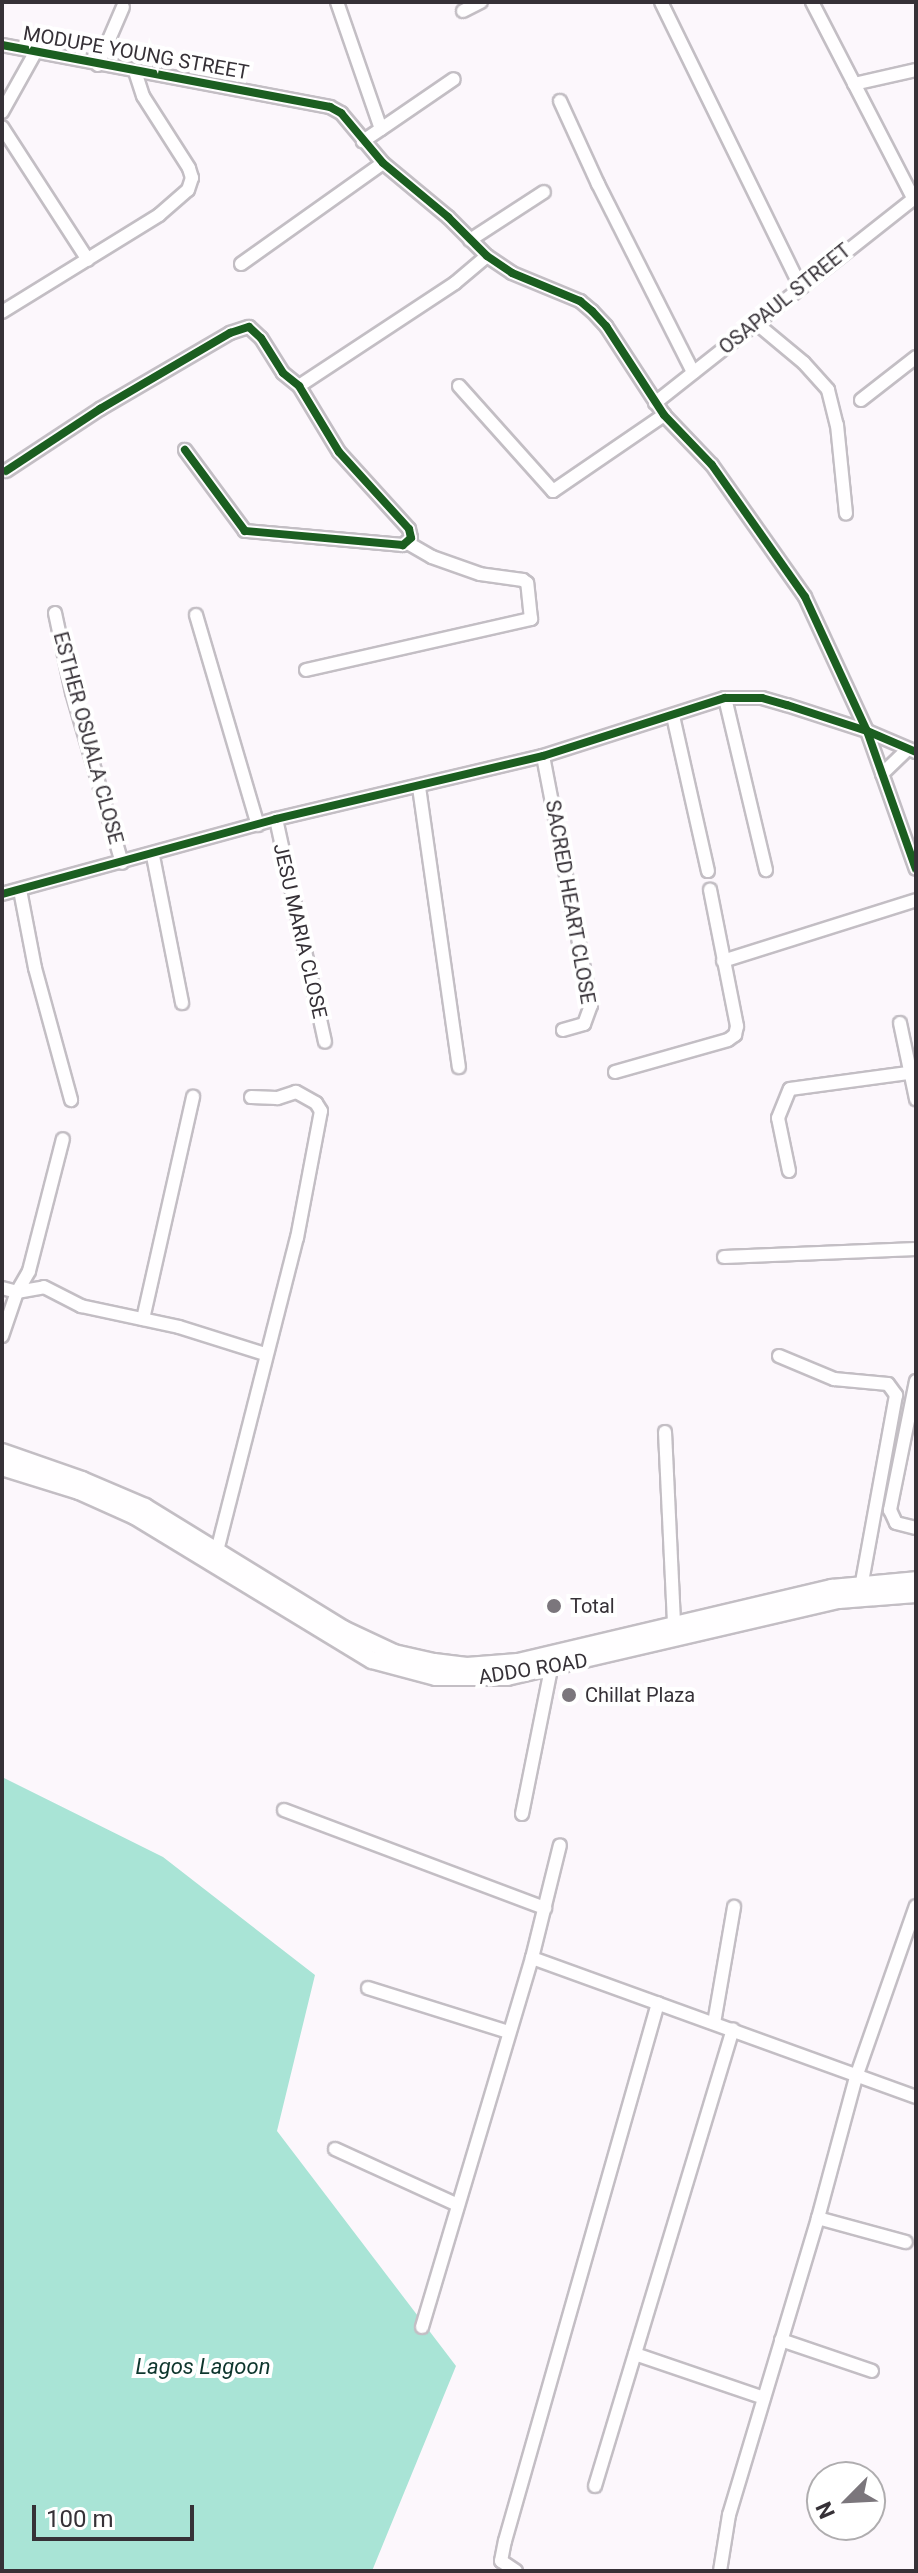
<!DOCTYPE html>
<style>
body{margin:0}
#map{position:relative;width:918px;height:2573px;overflow:hidden;background:#fcf7fc;font-family:Roboto,sans-serif}
div>[style]{position:absolute}
[style*='--x']{left:calc(var(--x)*1px);top:calc(var(--y)*1px);width:calc(var(--w)*1px);rotate:calc(var(--a)*1deg)}
.water>*{inset:0;background:#a9e4d6}
.roads{filter:drop-shadow(2px 0 #c3bec4) drop-shadow(-2px 0 #c3bec4) drop-shadow(0 2px #c3bec4) drop-shadow(0 -2px #c3bec4)}
.minor>*{height:12px;margin:-6px;padding:0 6px;transform-origin:6px;border-radius:6px;background:#fffeff}
.major>*{height:16px;margin:-8px;padding:0 8px;transform-origin:8px;border-radius:8px;background:#fffeff}
.cycleway>*{height:8px;margin:-4px;padding:0 4px;transform-origin:4px;border-radius:4px;background:#1b5e20}
.dots>*{width:22px;height:22px;translate:-50% -50%;box-sizing:border-box;border:4px solid #fff;border-radius:50%}
span{translate:-50% -50%;white-space:nowrap;text-align:center;line-height:1.15;-webkit-text-stroke:8px #fff;paint-order:stroke}
.street-label{font-size:20px;color:#363137}
.poi-label{font-size:20px;color:#363137}
.left{translate:0 -50%;text-align:left}
.water-label{font-size:22px;color:#0e362d;font-style:italic}
.frame{position:absolute;inset:0;border:4px solid #363137;pointer-events:none}
.north{position:absolute;left:806px;top:2461px;width:80px;height:80px;box-sizing:border-box;background:#fff;border:2px solid #afadaf;border-radius:50%;rotate:246deg;font-size:22px;font-weight:700;line-height:32px;text-align:center;color:#363137}
.north::after{content:'';display:block;margin:auto;width:28px;height:36px;background:#7b767c;clip-path:polygon(50% 0,100% 100%,50% 72%,0 100%)}
.scale{position:absolute;left:32px;top:2505px;width:162px;height:36px;box-sizing:border-box;border:4px solid #363137;border-top:0;padding-left:10px;font-size:24px;line-height:28px;white-space:nowrap;color:#363137;-webkit-text-stroke:6px #fff;paint-order:stroke}
</style>
<div id="map">
<div class="water">
<i style="clip-path:polygon(2px 1777px,163px 1857px,315px 1975px,277px 2131px,456px 2366px,372px 2571px,2px 2571px)"></i>
</div>
<div class="roads">
<div class="minor">
<i style="--x:337;--y:2;--w:134;--a:70.9"></i>
<i style="--x:381;--y:129;--w:22;--a:146"></i>
<i style="--x:661;--y:2;--w:316;--a:63.9"></i>
<i style="--x:812;--y:2;--w:220;--a:62.7"></i>
<i style="--x:463;--y:11;--w:20;--a:-27"></i>
<i style="--x:2;--y:45;--w:334;--a:10.7"></i>
<i style="--x:330;--y:107;--w:13;--a:29"></i>
<i style="--x:341;--y:113;--w:65;--a:50"></i>
<i style="--x:383;--y:163;--w:85;--a:39.7"></i>
<i style="--x:448;--y:217;--w:55;--a:45"></i>
<i style="--x:487;--y:256;--w:30;--a:34"></i>
<i style="--x:512;--y:273;--w:74;--a:22.4"></i>
<i style="--x:580;--y:301;--w:16;--a:40"></i>
<i style="--x:592;--y:311;--w:21;--a:47"></i>
<i style="--x:606;--y:326;--w:106;--a:56.9"></i>
<i style="--x:664;--y:415;--w:69;--a:46.2"></i>
<i style="--x:712;--y:465;--w:161;--a:54.8"></i>
<i style="--x:805;--y:597;--w:148;--a:65.2"></i>
<i style="--x:867;--y:731;--w:146;--a:70.5"></i>
<i style="--x:98;--y:65;--w:63;--a:-66.7"></i>
<i style="--x:854;--y:84;--w:64;--a:-12.7"></i>
<i style="--x:560;--y:101;--w:91;--a:65.4"></i>
<i style="--x:598;--y:184;--w:211;--a:63.2"></i>
<i style="--x:2;--y:112;--w:68;--a:-60.8"></i>
<i style="--x:2;--y:127;--w:158;--a:57.1"></i>
<i style="--x:381;--y:129;--w:88;--a:-34.4"></i>
<i style="--x:470;--y:240;--w:88;--a:-33"></i>
<i style="--x:241;--y:264;--w:174;--a:-35.4"></i>
<i style="--x:2;--y:312;--w:185;--a:-31.7"></i>
<i style="--x:159;--y:215;--w:38;--a:-41"></i>
<i style="--x:188;--y:190;--w:13;--a:-72"></i>
<i style="--x:192;--y:178;--w:10;--a:-107"></i>
<i style="--x:189;--y:168;--w:85;--a:-122.6"></i>
<i style="--x:143;--y:96;--w:25;--a:-108"></i>
<i style="--x:756;--y:323;--w:62;--a:39.8"></i>
<i style="--x:804;--y:363;--w:36;--a:48"></i>
<i style="--x:828;--y:390;--w:36;--a:76"></i>
<i style="--x:837;--y:425;--w:89;--a:84.2"></i>
<i style="--x:299;--y:386;--w:187;--a:-33.4"></i>
<i style="--x:455;--y:283;--w:42;--a:-40.2"></i>
<i style="--x:459;--y:386;--w:141;--a:48.2"></i>
<i style="--x:553;--y:491;--w:135;--a:-34.4"></i>
<i style="--x:861;--y:400;--w:70;--a:-38"></i>
<i style="--x:655;--y:403;--w:333;--a:-38.3"></i>
<i style="--x:6;--y:471;--w:113;--a:-33.4"></i>
<i style="--x:100;--y:409;--w:151;--a:-30.3"></i>
<i style="--x:230;--y:333;--w:20;--a:-18"></i>
<i style="--x:249;--y:327;--w:16;--a:43"></i>
<i style="--x:261;--y:338;--w:41;--a:57.8"></i>
<i style="--x:283;--y:373;--w:21;--a:39"></i>
<i style="--x:299;--y:386;--w:77;--a:58.8"></i>
<i style="--x:339;--y:452;--w:104;--a:47.7"></i>
<i style="--x:409;--y:529;--w:9;--a:77"></i>
<i style="--x:411;--y:538;--w:11;--a:139"></i>
<i style="--x:403;--y:545;--w:159;--a:-174.9"></i>
<i style="--x:245;--y:531;--w:101;--a:-126.5"></i>
<i style="--x:55;--y:613;--w:81;--a:77.9"></i>
<i style="--x:72;--y:692;--w:178;--a:73.7"></i>
<i style="--x:196;--y:615;--w:219;--a:73.6"></i>
<i style="--x:306;--y:670;--w:231;--a:-12.8"></i>
<i style="--x:531;--y:619;--w:36;--a:-96"></i>
<i style="--x:527;--y:583;--w:5;--a:-143"></i>
<i style="--x:523;--y:580;--w:43;--a:-172.1"></i>
<i style="--x:480;--y:574;--w:51;--a:-160.5"></i>
<i style="--x:432;--y:557;--w:28;--a:-150"></i>
<i style="--x:725;--y:698;--w:177;--a:76.6"></i>
<i style="--x:673;--y:716;--w:159;--a:77.3"></i>
<i style="--x:543;--y:756;--w:254;--a:79.1"></i>
<i style="--x:591;--y:1005;--w:20;--a:110"></i>
<i style="--x:584;--y:1024;--w:22;--a:164"></i>
<i style="--x:882;--y:774;--w:36;--a:-44"></i>
<i style="--x:419;--y:787;--w:283;--a:81.9"></i>
<i style="--x:276;--y:819;--w:228;--a:77.6"></i>
<i style="--x:153;--y:856;--w:150;--a:78.8"></i>
<i style="--x:20;--y:890;--w:79;--a:79.1"></i>
<i style="--x:35;--y:968;--w:137;--a:74.7"></i>
<i style="--x:2;--y:894;--w:284;--a:-15.3"></i>
<i style="--x:276;--y:819;--w:274;--a:-13.3"></i>
<i style="--x:543;--y:756;--w:191;--a:-17.7"></i>
<i style="--x:725;--y:698;--w:37;--a:0"></i>
<i style="--x:762;--y:698;--w:26;--a:16"></i>
<i style="--x:787;--y:705;--w:84;--a:18"></i>
<i style="--x:867;--y:731;--w:53;--a:23.2"></i>
<i style="--x:723;--y:961;--w:202;--a:-17.5"></i>
<i style="--x:900;--y:1023;--w:78;--a:78.1"></i>
<i style="--x:615;--y:1072;--w:117;--a:-15.8"></i>
<i style="--x:728;--y:1040;--w:9;--a:-36"></i>
<i style="--x:735;--y:1035;--w:9;--a:-77"></i>
<i style="--x:737;--y:1026;--w:139;--a:-101.2"></i>
<i style="--x:789;--y:1171;--w:54;--a:-101.7"></i>
<i style="--x:778;--y:1118;--w:31;--a:-68"></i>
<i style="--x:790;--y:1089;--w:119;--a:-7.7"></i>
<i style="--x:724;--y:1257;--w:192;--a:-2.4"></i>
<i style="--x:2;--y:1288;--w:16;--a:15"></i>
<i style="--x:17;--y:1292;--w:27;--a:-10"></i>
<i style="--x:44;--y:1287;--w:42;--a:27.2"></i>
<i style="--x:81;--y:1306;--w:100;--a:12.1"></i>
<i style="--x:179;--y:1327;--w:90;--a:17.4"></i>
<i style="--x:143;--y:1319;--w:228;--a:-77.3"></i>
<i style="--x:2;--y:1336;--w:46;--a:-71.2"></i>
<i style="--x:17;--y:1292;--w:24;--a:-60"></i>
<i style="--x:29;--y:1271;--w:136;--a:-75.6"></i>
<i style="--x:779;--y:1356;--w:60;--a:22.7"></i>
<i style="--x:834;--y:1379;--w:54;--a:5.3"></i>
<i style="--x:888;--y:1384;--w:14;--a:54"></i>
<i style="--x:896;--y:1395;--w:191;--a:100.3"></i>
<i style="--x:916;--y:1381;--w:132;--a:101.4"></i>
<i style="--x:890;--y:1510;--w:14;--a:65"></i>
<i style="--x:896;--y:1523;--w:21;--a:14"></i>
<i style="--x:665;--y:1432;--w:193;--a:87.3"></i>
<i style="--x:217;--y:1551;--w:323;--a:-75.7"></i>
<i style="--x:297;--y:1238;--w:129;--a:-79.3"></i>
<i style="--x:321;--y:1111;--w:9;--a:-122"></i>
<i style="--x:316;--y:1103;--w:23;--a:-151"></i>
<i style="--x:296;--y:1092;--w:20;--a:162"></i>
<i style="--x:277;--y:1098;--w:26;--a:-178"></i>
<i style="--x:284;--y:1810;--w:279;--a:20.6"></i>
<i style="--x:522;--y:1814;--w:148;--a:-78.7"></i>
<i style="--x:532;--y:1958;--w:116;--a:-76.1"></i>
<i style="--x:368;--y:1988;--w:147;--a:17.4"></i>
<i style="--x:714;--y:2023;--w:118;--a:-80.2"></i>
<i style="--x:335;--y:2149;--w:135;--a:24.5"></i>
<i style="--x:818;--y:2218;--w:91;--a:15.3"></i>
<i style="--x:422;--y:2327;--w:385;--a:-73.4"></i>
<i style="--x:532;--y:1958;--w:408;--a:19.9"></i>
<i style="--x:781;--y:2340;--w:96;--a:18.8"></i>
<i style="--x:635;--y:2354;--w:136;--a:18.8"></i>
<i style="--x:595;--y:2486;--w:477;--a:-73.2"></i>
<i style="--x:516;--y:2571;--w:18;--a:-146"></i>
<i style="--x:501;--y:2561;--w:20;--a:-79"></i>
<i style="--x:505;--y:2541;--w:559;--a:-74.12"></i>
<i style="--x:720;--y:2571;--w:57;--a:-80.9"></i>
<i style="--x:729;--y:2515;--w:310;--a:-73.3"></i>
<i style="--x:818;--y:2218;--w:146;--a:-74.9"></i>
<i style="--x:856;--y:2077;--w:181;--a:-70.7"></i>
</div>
<div class="major">
<i style="--x:2;--y:1452;--w:85;--a:19.3"></i>
<i style="--x:82;--y:1480;--w:69;--a:23.2"></i>
<i style="--x:145;--y:1507;--w:233;--a:31.6"></i>
<i style="--x:343;--y:1629;--w:56;--a:25.2"></i>
<i style="--x:394;--y:1653;--w:41;--a:12.7"></i>
<i style="--x:434;--y:1662;--w:33;--a:7"></i>
<i style="--x:467;--y:1666;--w:51;--a:-4.5"></i>
<i style="--x:518;--y:1662;--w:323;--a:-13.3"></i>
<i style="--x:832;--y:1588;--w:84;--a:-5.4"></i>
<i style="--x:2;--y:1467;--w:81;--a:17.3"></i>
<i style="--x:79;--y:1491;--w:61;--a:24.1"></i>
<i style="--x:135;--y:1516;--w:277;--a:31.3"></i>
<i style="--x:372;--y:1660;--w:66;--a:14.9"></i>
<i style="--x:436;--y:1677;--w:71;--a:0"></i>
<i style="--x:507;--y:1677;--w:341;--a:-13.1"></i>
<i style="--x:839;--y:1600;--w:77;--a:-4.5"></i>
</div>
</div>
<div class="cycleway">
<i style="--x:2;--y:45;--w:334;--a:10.7"></i>
<i style="--x:330;--y:107;--w:13;--a:29"></i>
<i style="--x:341;--y:113;--w:65;--a:50"></i>
<i style="--x:383;--y:163;--w:85;--a:39.7"></i>
<i style="--x:448;--y:217;--w:55;--a:45"></i>
<i style="--x:487;--y:256;--w:30;--a:34"></i>
<i style="--x:512;--y:273;--w:74;--a:22.4"></i>
<i style="--x:580;--y:301;--w:16;--a:40"></i>
<i style="--x:592;--y:311;--w:21;--a:47"></i>
<i style="--x:606;--y:326;--w:106;--a:56.9"></i>
<i style="--x:664;--y:415;--w:69;--a:46.2"></i>
<i style="--x:712;--y:465;--w:161;--a:54.8"></i>
<i style="--x:805;--y:597;--w:148;--a:65.2"></i>
<i style="--x:867;--y:731;--w:146;--a:70.5"></i>
<i style="--x:6;--y:471;--w:113;--a:-33.4"></i>
<i style="--x:100;--y:409;--w:151;--a:-30.3"></i>
<i style="--x:230;--y:333;--w:20;--a:-18"></i>
<i style="--x:249;--y:327;--w:16;--a:43"></i>
<i style="--x:261;--y:338;--w:41;--a:57.8"></i>
<i style="--x:283;--y:373;--w:21;--a:39"></i>
<i style="--x:299;--y:386;--w:77;--a:58.8"></i>
<i style="--x:339;--y:452;--w:104;--a:47.7"></i>
<i style="--x:409;--y:529;--w:9;--a:77"></i>
<i style="--x:411;--y:538;--w:11;--a:139"></i>
<i style="--x:403;--y:545;--w:159;--a:-174.9"></i>
<i style="--x:245;--y:531;--w:101;--a:-126.5"></i>
<i style="--x:2;--y:894;--w:284;--a:-15.3"></i>
<i style="--x:276;--y:819;--w:274;--a:-13.3"></i>
<i style="--x:543;--y:756;--w:191;--a:-17.7"></i>
<i style="--x:725;--y:698;--w:37;--a:0"></i>
<i style="--x:762;--y:698;--w:26;--a:16"></i>
<i style="--x:787;--y:705;--w:84;--a:18"></i>
<i style="--x:867;--y:731;--w:53;--a:23.2"></i>
</div>
<div class="dots">
<i style="left:554px;top:1606px;background:#7b767c"></i>
<i style="left:569px;top:1695px;background:#7b767c"></i>
</div>
<div class="street-label">
<span style="left:136px;top:53px;rotate:10deg">MODUPE YOUNG STREET</span>
<span style="left:785px;top:299px;rotate:-39deg">OSAPAUL STREET</span>
<span style="left:88px;top:738px;rotate:75deg">ESTHER OSUALA CLOSE</span>
<span style="left:570px;top:902px;rotate:80deg">SACRED HEART CLOSE</span>
<span style="left:300px;top:931px;rotate:77deg">JESU MARIA CLOSE</span>
<span style="left:533px;top:1669px;rotate:-9deg">ADDO ROAD</span>
</div>
<div class="poi-label">
<span class="left" style="left:570px;top:1606px">Total</span>
<span class="left" style="left:585px;top:1695px">Chillat Plaza</span>
</div>
<div class="water-label">
<span style="left:203px;top:2367px">Lagos Lagoon</span>
</div>
<div class="frame"></div>
<div class="north">N</div>
<div class="scale">100 m</div>
</div>
